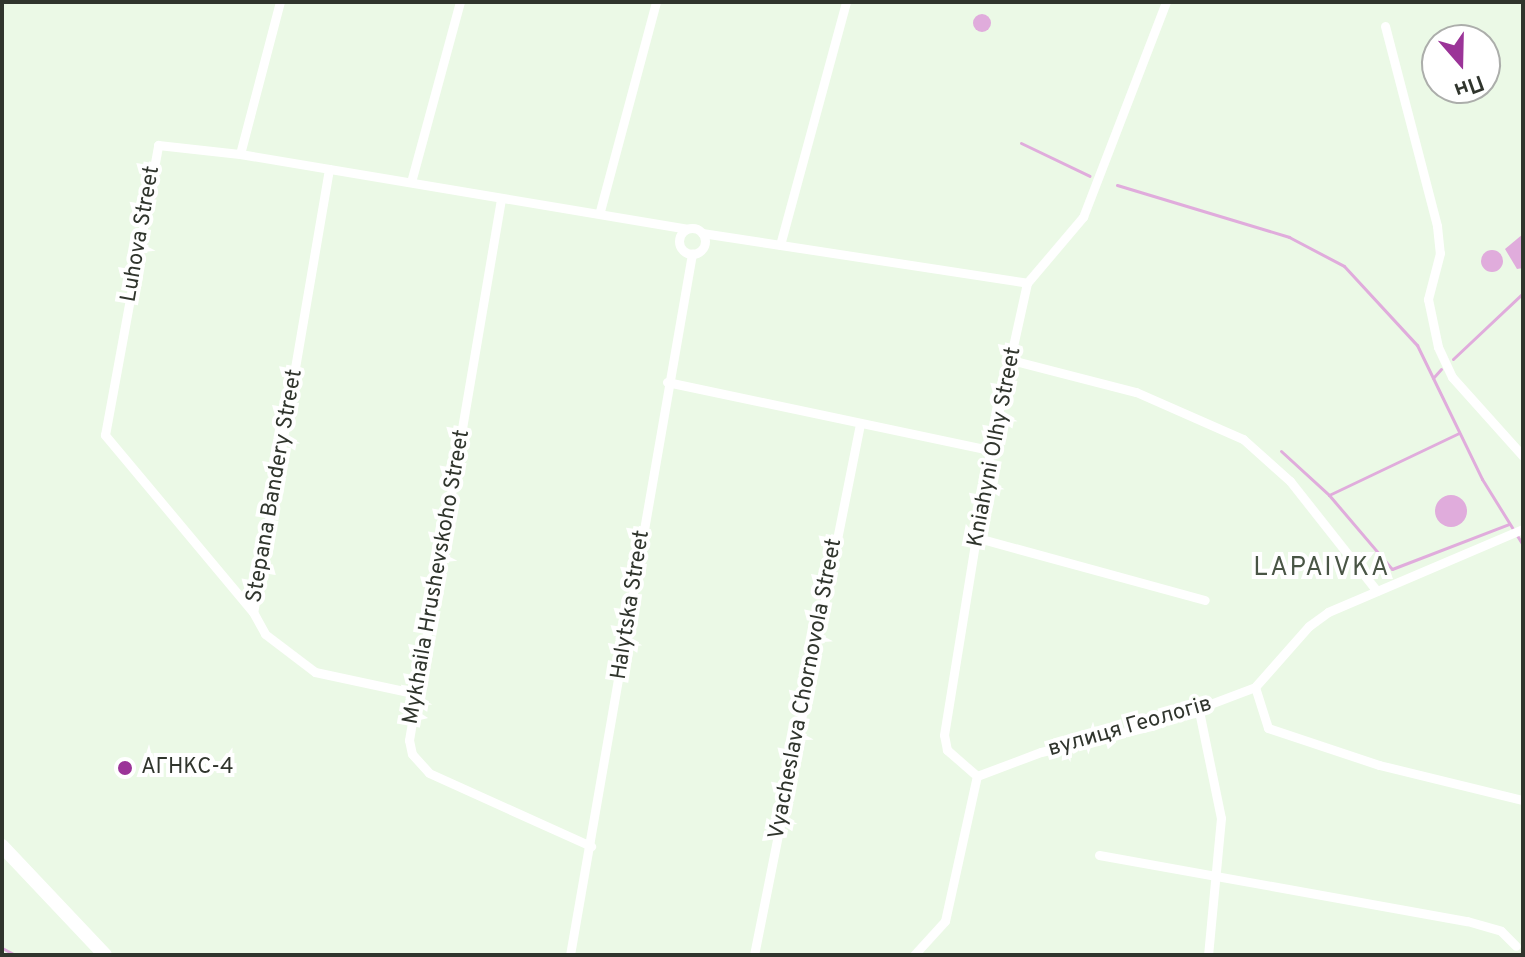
<!DOCTYPE html>
<meta charset="utf-8">
<style>
body{margin:0}
#map{position:relative;width:1525px;height:957px;overflow:hidden;background:#ebf9e6;font-family:Overpass,sans-serif}
div>[style]{position:absolute}
[style*='--x']{left:calc(var(--x)*1px);top:calc(var(--y)*1px);width:calc(var(--w)*1px);rotate:calc(var(--a)*1deg)}
.water>*{inset:0;background:#e0acdc}
.round{border-radius:50%}
.stream>*{height:3px;margin:-1.5px;padding:0 1.5px;transform-origin:1.5px;border-radius:1.5px;background:#e0acdc}
.minor>*{height:9px;margin:-4.5px;padding:0 4.5px;transform-origin:4.5px;border-radius:4.5px;background:#fff}
.minor>.ring{margin:-4.5px;padding:0;box-sizing:content-box;background:none;border:9px solid #fff;border-radius:50%}
.trunk>*{height:14px;margin:-7px;padding:0 7px;transform-origin:7px;border-radius:7px;background:#fff}
.dots>*{width:22px;height:22px;translate:-50% -50%;box-sizing:border-box;border:4px solid #fff;border-radius:50%}
span{translate:-50% -50%;white-space:nowrap;text-align:center;line-height:1.15;-webkit-text-stroke:8px #fff;paint-order:stroke}
.street-label{font-size:22px;color:#30352d}
.poi-label{font-size:22px;color:#30352d}
.left{translate:0 -50%;text-align:left}
.quarter-label{font-size:26px;color:#495545;letter-spacing:2px}
.frame{position:absolute;inset:0;border:4px solid #30352d;pointer-events:none}
.north{position:absolute;left:1421px;top:24px;width:80px;height:80px;box-sizing:border-box;background:#fff;border:2px solid #acaeab;border-radius:50%;rotate:160deg;font-size:22px;font-weight:700;line-height:32px;text-align:center;color:#30352d}
.north::after{content:'';display:block;margin:auto;width:28px;height:36px;background:#9b3498;clip-path:polygon(50% 0,100% 100%,50% 72%,0 100%)}
</style>
<div id="map">
<div class="water">
<i class="round" style="left:973px;top:14px;width:18px;height:18px"></i>
<i style="clip-path:polygon(1523px 234px,1523px 268px,1517px 269px,1505px 249px)"></i>
<i class="round" style="left:1481px;top:250px;width:22px;height:22px"></i>
<i class="round" style="left:1435px;top:495px;width:32px;height:32px"></i>
</div>
<div class="stream">
<i style="--x:1021;--y:143;--w:76;--a:25.6"></i>
<i style="--x:1117;--y:185;--w:180;--a:16.8"></i>
<i style="--x:1289;--y:237;--w:62;--a:27.8"></i>
<i style="--x:1344;--y:266;--w:108;--a:47.3"></i>
<i style="--x:1417;--y:345;--w:149;--a:64.1"></i>
<i style="--x:1482;--y:479;--w:78;--a:58.2"></i>
<i style="--x:1453;--y:359;--w:96;--a:-43.3"></i>
<i style="--x:1433;--y:378;--w:12;--a:-48"></i>
<i style="--x:1281;--y:451;--w:65;--a:42.5"></i>
<i style="--x:1329;--y:495;--w:97;--a:49.6"></i>
<i style="--x:1392;--y:569;--w:125;--a:-21"></i>
<i style="--x:1329;--y:495;--w:144;--a:-25.5"></i>
<i style="--x:2;--y:948;--w:15;--a:28"></i>
</div>
<div class="minor">
<i style="--x:1385;--y:26;--w:207;--a:75.4"></i>
<i style="--x:1437;--y:226;--w:27;--a:84"></i>
<i style="--x:1440;--y:253;--w:48;--a:104.6"></i>
<i style="--x:1428;--y:299;--w:49;--a:78.2"></i>
<i style="--x:1438;--y:347;--w:33;--a:65"></i>
<i style="--x:1452;--y:377;--w:106;--a:48.1"></i>
<i style="--x:240;--y:154;--w:157;--a:-75.3"></i>
<i style="--x:329;--y:169;--w:449;--a:99.7"></i>
<i style="--x:253;--y:612;--w:25;--a:61"></i>
<i style="--x:265;--y:634;--w:63;--a:37.2"></i>
<i style="--x:315;--y:672;--w:105;--a:12.1"></i>
<i style="--x:411;--y:182;--w:187;--a:-74.8"></i>
<i style="--x:501;--y:199;--w:549;--a:99.65"></i>
<i style="--x:409;--y:740;--w:14;--a:78"></i>
<i style="--x:412;--y:754;--w:25;--a:48"></i>
<i style="--x:429;--y:773;--w:178;--a:24.3"></i>
<i style="--x:600;--y:211;--w:216;--a:-75"></i>
<i class="ring" style="left:679px;top:228px;width:17px;height:17px"></i>
<i style="--x:702;--y:233;--w:329;--a:8.7"></i>
<i style="--x:780;--y:245;--w:252;--a:-74.8"></i>
<i style="--x:1011;--y:360;--w:129;--a:14.4"></i>
<i style="--x:1136;--y:392;--w:117;--a:23.7"></i>
<i style="--x:1243;--y:439;--w:63;--a:41.8"></i>
<i style="--x:1290;--y:481;--w:140;--a:51.7"></i>
<i style="--x:667;--y:382;--w:330;--a:11.9"></i>
<i style="--x:978;--y:538;--w:235;--a:15.3"></i>
<i style="--x:253;--y:612;--w:231;--a:-129.9"></i>
<i style="--x:105;--y:435;--w:295;--a:-79.6"></i>
<i style="--x:158;--y:145;--w:82;--a:6.3"></i>
<i style="--x:240;--y:154;--w:453;--a:9.5"></i>
<i style="--x:1255;--y:687;--w:43;--a:72.4"></i>
<i style="--x:1268;--y:728;--w:117;--a:18.4"></i>
<i style="--x:1379;--y:765;--w:148;--a:13.7"></i>
<i style="--x:1199;--y:711;--w:109;--a:78.4"></i>
<i style="--x:1221;--y:818;--w:138;--a:95.4"></i>
<i style="--x:977;--y:776;--w:40;--a:-139"></i>
<i style="--x:947;--y:750;--w:15;--a:-101"></i>
<i style="--x:944;--y:735;--w:289;--a:-80.8"></i>
<i style="--x:990;--y:450;--w:171;--a:-77.5"></i>
<i style="--x:1027;--y:283;--w:87;--a:-49.7"></i>
<i style="--x:1083;--y:217;--w:230;--a:-68.9"></i>
<i style="--x:977;--y:776;--w:68;--a:-20.6"></i>
<i style="--x:1041;--y:752;--w:114;--a:-13.2"></i>
<i style="--x:1152;--y:726;--w:110;--a:-20.7"></i>
<i style="--x:1255;--y:687;--w:81;--a:-48.5"></i>
<i style="--x:1309;--y:626;--w:24;--a:-36"></i>
<i style="--x:1328;--y:612;--w:212;--a:-23.1"></i>
<i style="--x:1099;--y:855;--w:374;--a:10.2"></i>
<i style="--x:1467;--y:921;--w:35;--a:16"></i>
<i style="--x:1501;--y:931;--w:21;--a:45"></i>
<i style="--x:570;--y:955;--w:712;--a:-80.13"></i>
<i style="--x:754;--y:955;--w:541;--a:-78.71"></i>
<i style="--x:914;--y:955;--w:46;--a:-47.6"></i>
<i style="--x:945;--y:921;--w:148;--a:-77.6"></i>
</div>
<div class="trunk">
<i style="--x:2;--y:846;--w:150;--a:46.6"></i>
</div>
<div class="dots">
<i style="left:125px;top:768px;background:#9b3498"></i>
</div>
<div class="street-label">
<span style="left:141px;top:234px;rotate:-80deg">Luhova Street</span>
<span style="left:995px;top:447px;rotate:-79deg">Kniahyni Olhy Street</span>
<span style="left:275px;top:486px;rotate:-80deg">Stepana Bandery Street</span>
<span style="left:437px;top:577px;rotate:-80deg">Mykhaila Hrushevskoho Street</span>
<span style="left:631px;top:605px;rotate:-81deg">Halytska Street</span>
<span style="left:806px;top:689px;rotate:-79deg">Vyacheslava Chornovola Street</span>
<span style="left:1130px;top:727px;rotate:-16deg">вулиця Геологів</span>
</div>
<div class="poi-label">
<span class="left" style="left:141px;top:768px">АГНКС-4</span>
</div>
<div class="quarter-label">
<span style="left:1322px;top:569px">LAPAIVKA</span>
</div>
<div class="frame"></div>
<div class="north">Пн</div>
</div>
